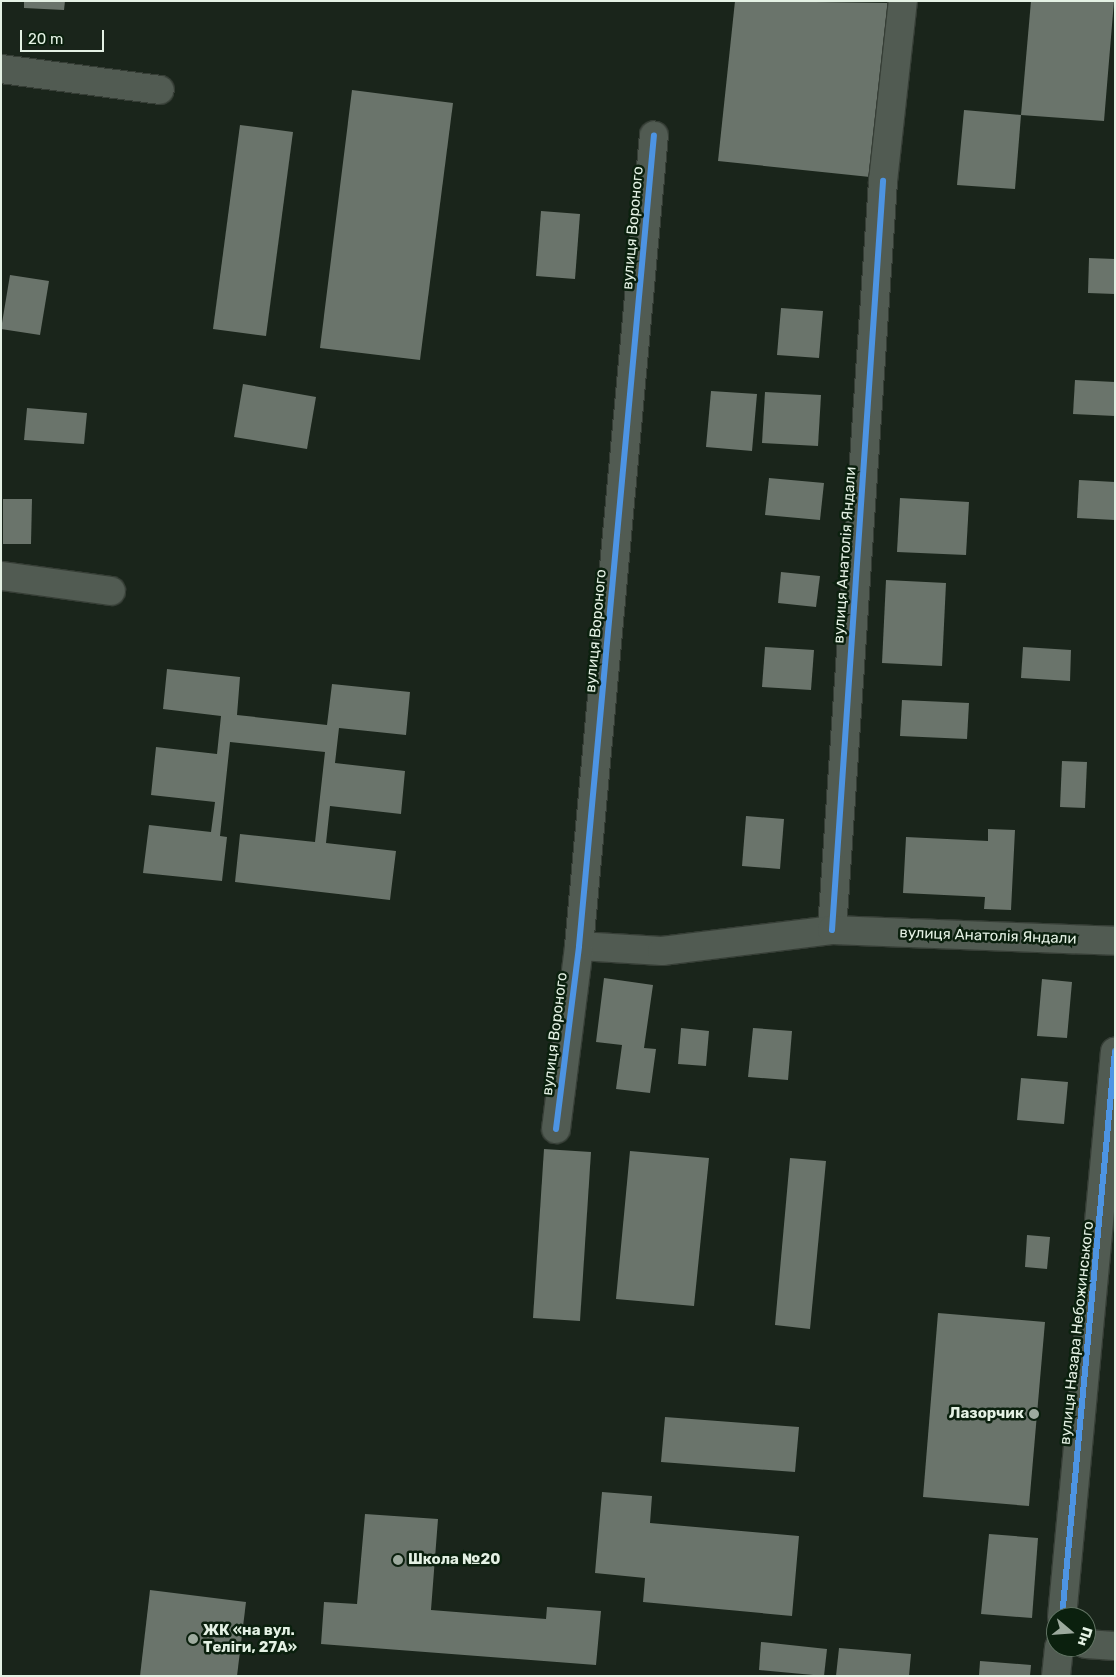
<!DOCTYPE html>
<meta charset="utf-8">
<style>
body{margin:0}
#map{position:relative;width:1116px;height:1677px;overflow:hidden;background:#1a251b;font-family:Rubik,sans-serif}
div>[style]{position:absolute}
[style*='--x']{left:calc(var(--x)*1px);top:calc(var(--y)*1px);width:calc(var(--w)*1px);rotate:calc(var(--a)*1deg)}
.building>*{inset:0;background:#6a746b}
.roads{filter:drop-shadow(1px 0 #363e36) drop-shadow(-1px 0 #363e36) drop-shadow(0 1px #363e36) drop-shadow(0 -1px #363e36)}
.minor>*{height:28px;margin:-14px;padding:0 14px;transform-origin:14px;border-radius:14px;background:#515b52}
.cycleway>*{height:6px;margin:-3px;padding:0 3px;transform-origin:3px;border-radius:3px;background:#4d94e3}
.dots>*{width:14px;height:14px;translate:-50% -50%;box-sizing:border-box;border:2px solid #0b200e;border-radius:50%}
span{translate:-50% -50%;white-space:nowrap;text-align:center;line-height:1.15;-webkit-text-stroke:5px #0b200e;paint-order:stroke}
.street-label{font-size:15px;color:#e4f1e4}
.poi-label{font-size:15px;color:#e4f1e4;font-weight:700}
.right{translate:-100% -50%;text-align:right}
.left{translate:0 -50%;text-align:left}
.frame{position:absolute;inset:0;border:2px solid #e4f1e4;pointer-events:none}
.north{position:absolute;left:1046px;top:1607px;width:50px;height:50px;box-sizing:border-box;background:#0b200e;border:1px solid #627464;border-radius:50%;rotate:108deg;font-size:14px;font-weight:700;line-height:20px;text-align:center;color:#e4f1e4}
.north::after{content:'';display:block;margin:auto;width:18px;height:22px;background:#9daa9e;clip-path:polygon(50% 0,100% 100%,50% 72%,0 100%)}
.scale{position:absolute;left:20px;top:30px;width:84px;height:22px;box-sizing:border-box;border:2px solid #e4f1e4;border-top:0;padding-left:6px;font-size:15px;line-height:18px;white-space:nowrap;color:#e4f1e4;-webkit-text-stroke:4px #0b200e;paint-order:stroke}
</style>
<div id="map">
<div class="building">
<i style="clip-path:polygon(24px 1px,65px 1px,64px 10px,24px 8px)"></i>
<i style="clip-path:polygon(735px 1px,889px 3px,870px 177px,718px 161px)"></i>
<i style="clip-path:polygon(1031px 1px,1114px 1px,1104px 121px,1021px 115px)"></i>
<i style="clip-path:polygon(352px 90px,453px 103px,420px 360px,320px 348px)"></i>
<i style="clip-path:polygon(964px 110px,1021px 115px,1015px 189px,957px 185px)"></i>
<i style="clip-path:polygon(240px 125px,293px 132px,266px 336px,213px 329px)"></i>
<i style="clip-path:polygon(541px 211px,580px 214px,575px 279px,536px 276px)"></i>
<i style="clip-path:polygon(1089px 258px,1115px 259px,1115px 294px,1088px 293px)"></i>
<i style="clip-path:polygon(10px 275px,49px 281px,40px 335px,1px 329px)"></i>
<i style="clip-path:polygon(781px 308px,823px 311px,819px 358px,777px 355px)"></i>
<i style="clip-path:polygon(1075px 380px,1115px 382px,1115px 416px,1073px 414px)"></i>
<i style="clip-path:polygon(243px 384px,316px 397px,307px 449px,234px 437px)"></i>
<i style="clip-path:polygon(711px 391px,757px 394px,752px 451px,706px 447px)"></i>
<i style="clip-path:polygon(765px 392px,821px 395px,818px 446px,762px 443px)"></i>
<i style="clip-path:polygon(27px 408px,87px 413px,84px 444px,24px 440px)"></i>
<i style="clip-path:polygon(769px 478px,824px 483px,820px 520px,765px 515px)"></i>
<i style="clip-path:polygon(1079px 480px,1115px 482px,1115px 520px,1077px 518px)"></i>
<i style="clip-path:polygon(900px 498px,969px 502px,966px 555px,897px 552px)"></i>
<i style="clip-path:polygon(3px 499px,32px 499px,31px 544px,3px 544px)"></i>
<i style="clip-path:polygon(781px 572px,820px 576px,816px 607px,778px 603px)"></i>
<i style="clip-path:polygon(886px 580px,946px 583px,942px 666px,882px 663px)"></i>
<i style="clip-path:polygon(765px 647px,814px 650px,811px 690px,762px 687px)"></i>
<i style="clip-path:polygon(1023px 647px,1071px 650px,1070px 681px,1021px 678px)"></i>
<i style="clip-path:polygon(167px 669px,240px 677px,237px 715px,327px 725px,332px 684px,410px 692px,406px 735px,339px 728px,335px 763px,405px 771px,401px 814px,330px 806px,326px 843px,396px 851px,390px 900px,235px 882px,240px 834px,315px 842px,325px 752px,230px 742px,220px 836px,227px 837px,222px 881px,143px 873px,149px 825px,211px 832px,215px 802px,151px 795px,156px 747px,217px 754px,221px 716px,163px 709px)"></i>
<i style="clip-path:polygon(902px 700px,969px 703px,967px 739px,900px 736px)"></i>
<i style="clip-path:polygon(1062px 761px,1087px 762px,1085px 808px,1060px 807px)"></i>
<i style="clip-path:polygon(746px 816px,784px 819px,780px 869px,742px 866px)"></i>
<i style="clip-path:polygon(988px 829px,1015px 830px,1011px 910px,984px 909px,985px 897px,903px 893px,906px 837px,988px 841px)"></i>
<i style="clip-path:polygon(604px 978px,653px 985px,644px 1048px,656px 1049px,650px 1093px,616px 1089px,622px 1045px,596px 1042px)"></i>
<i style="clip-path:polygon(1042px 979px,1072px 982px,1067px 1038px,1037px 1036px)"></i>
<i style="clip-path:polygon(681px 1028px,709px 1031px,706px 1066px,678px 1064px)"></i>
<i style="clip-path:polygon(753px 1028px,792px 1031px,788px 1080px,748px 1077px)"></i>
<i style="clip-path:polygon(1021px 1078px,1068px 1082px,1064px 1124px,1017px 1120px)"></i>
<i style="clip-path:polygon(544px 1149px,591px 1152px,580px 1321px,533px 1318px)"></i>
<i style="clip-path:polygon(630px 1151px,709px 1158px,694px 1306px,616px 1299px)"></i>
<i style="clip-path:polygon(790px 1158px,826px 1161px,810px 1329px,775px 1325px)"></i>
<i style="clip-path:polygon(1027px 1235px,1050px 1237px,1047px 1269px,1025px 1267px)"></i>
<i style="clip-path:polygon(938px 1313px,1045px 1322px,1029px 1506px,923px 1497px)"></i>
<i style="clip-path:polygon(665px 1417px,799px 1427px,795px 1472px,661px 1462px)"></i>
<i style="clip-path:polygon(602px 1492px,652px 1496px,650px 1523px,799px 1536px,792px 1616px,643px 1602px,645px 1578px,595px 1573px)"></i>
<i style="clip-path:polygon(365px 1514px,438px 1519px,431px 1610px,546px 1619px,547px 1607px,601px 1611px,596px 1665px,321px 1644px,324px 1602px,357px 1604px)"></i>
<i style="clip-path:polygon(989px 1534px,1038px 1538px,1032px 1618px,981px 1614px)"></i>
<i style="clip-path:polygon(150px 1590px,246px 1602px,237px 1676px,140px 1676px)"></i>
<i style="clip-path:polygon(761px 1642px,827px 1649px,824px 1676px,759px 1670px)"></i>
<i style="clip-path:polygon(839px 1648px,911px 1654px,909px 1676px,836px 1676px)"></i>
<i style="clip-path:polygon(980px 1661px,1031px 1665px,1030px 1676px,979px 1676px)"></i>
</div>
<div class="roads">
<div class="minor">
<i style="--x:1;--y:69;--w:160;--a:7.5"></i>
<i style="--x:1;--y:576;--w:111;--a:7.8"></i>
<i style="--x:832;--y:930;--w:751;--a:-86.1"></i>
<i style="--x:883;--y:181;--w:181;--a:-83.7"></i>
<i style="--x:579;--y:946;--w:83;--a:3.4"></i>
<i style="--x:662;--y:951;--w:171;--a:-7"></i>
<i style="--x:832;--y:930;--w:283;--a:2.2"></i>
<i style="--x:556;--y:1129;--w:184;--a:-82.8"></i>
<i style="--x:579;--y:946;--w:814;--a:-84.72"></i>
<i style="--x:1062;--y:1617;--w:568;--a:-84.65"></i>
<i style="--x:1086;--y:1644;--w:29;--a:4"></i>
<i style="--x:1056;--y:1676;--w:29;--a:-84"></i>
</div>
</div>
<div class="cycleway">
<i style="--x:832;--y:930;--w:751;--a:-86.1"></i>
<i style="--x:556;--y:1129;--w:184;--a:-82.8"></i>
<i style="--x:579;--y:946;--w:814;--a:-84.72"></i>
<i style="--x:1062;--y:1617;--w:568;--a:-84.65"></i>
</div>
<div class="dots">
<i style="left:1034px;top:1414px;background:#9daa9e"></i>
<i style="left:398px;top:1560px;background:#9daa9e"></i>
<i style="left:193px;top:1639px;background:#9daa9e"></i>
</div>
<div class="street-label">
<span style="left:633px;top:228px;rotate:-85deg">вулиця Вороного</span>
<span style="left:845px;top:555px;rotate:-86deg">вулиця Анатолія Яндали</span>
<span style="left:596px;top:631px;rotate:-85deg">вулиця Вороного</span>
<span style="left:988px;top:936px;rotate:2deg">вулиця Анатолія Яндали</span>
<span style="left:555px;top:1034px;rotate:-83deg">вулиця Вороного</span>
<span style="left:1077px;top:1333px;rotate:-84deg">вулиця Назара Небожинського</span>
</div>
<div class="poi-label">
<span class="right" style="left:1024px;top:1414px">Лазорчик</span>
<span class="left" style="left:408px;top:1560px">Школа №20</span>
<span class="left" style="left:203px;top:1639px">ЖК «на вул.<br>Теліги, 27А»</span>
</div>
<div class="frame"></div>
<div class="north">Пн</div>
<div class="scale">20 m</div>
</div>
